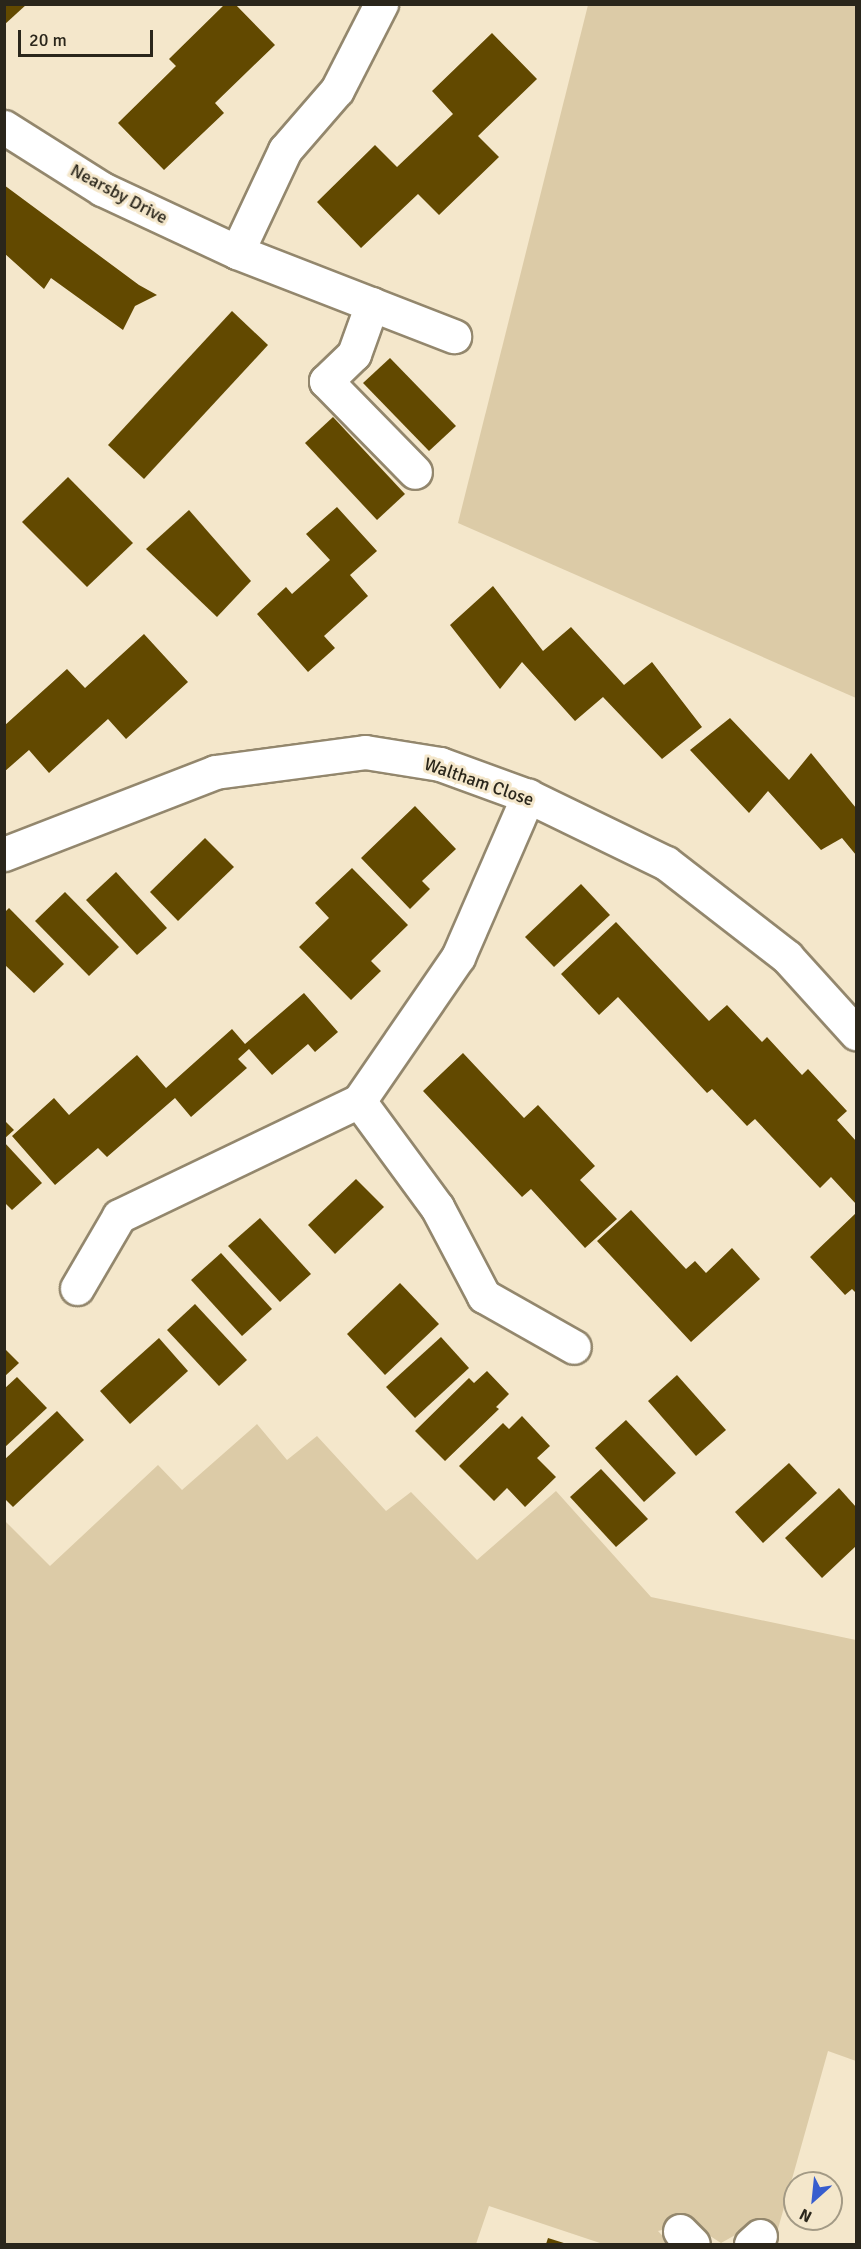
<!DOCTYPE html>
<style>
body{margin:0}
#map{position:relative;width:861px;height:2249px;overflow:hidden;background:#f4e7cb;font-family:Signika,sans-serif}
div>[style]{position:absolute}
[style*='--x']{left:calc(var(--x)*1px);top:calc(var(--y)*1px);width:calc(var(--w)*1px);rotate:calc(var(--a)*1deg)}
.green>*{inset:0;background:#dccba7}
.building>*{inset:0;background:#624900}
.roads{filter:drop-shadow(2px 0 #93876d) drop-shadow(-2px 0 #93876d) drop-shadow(0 2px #93876d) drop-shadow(0 -2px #93876d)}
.minor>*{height:33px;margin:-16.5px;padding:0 16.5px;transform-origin:16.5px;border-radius:16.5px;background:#fff}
span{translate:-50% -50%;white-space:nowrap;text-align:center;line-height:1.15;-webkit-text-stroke:6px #f4e7cb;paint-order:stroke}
.street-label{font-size:18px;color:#2a261b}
.frame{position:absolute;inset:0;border:6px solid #2a261b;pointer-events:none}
.north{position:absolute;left:783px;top:2171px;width:60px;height:60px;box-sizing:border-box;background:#f4e7cb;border:2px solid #a39a85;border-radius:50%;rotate:207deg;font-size:16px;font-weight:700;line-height:24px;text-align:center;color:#2a261b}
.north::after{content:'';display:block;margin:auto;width:21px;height:27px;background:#375dce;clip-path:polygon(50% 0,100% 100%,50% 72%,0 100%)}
.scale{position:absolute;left:18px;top:30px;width:135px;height:27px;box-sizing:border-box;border:3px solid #2a261b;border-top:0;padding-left:8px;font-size:18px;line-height:21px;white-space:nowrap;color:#2a261b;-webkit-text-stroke:4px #f4e7cb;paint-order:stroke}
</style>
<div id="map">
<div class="green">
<i style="clip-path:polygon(588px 5px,856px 5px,856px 698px,458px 523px)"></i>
<i style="clip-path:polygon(257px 1424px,287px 1460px,317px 1436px,386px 1511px,411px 1492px,477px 1560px,556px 1491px,651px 1597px,856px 1640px,856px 2061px,828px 2051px,774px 2243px,755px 2224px,721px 2243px,690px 2223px,658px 2231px,670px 2244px,603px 2244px,489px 2206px,476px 2244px,5px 2244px,4px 1520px,50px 1566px,158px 1465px,182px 1490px)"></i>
</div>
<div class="building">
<i style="clip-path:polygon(4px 4px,27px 4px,4px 25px)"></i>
<i style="clip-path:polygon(225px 4px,235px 4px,275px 45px,215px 103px,224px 113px,164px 170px,118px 123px,176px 66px,169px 59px)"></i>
<i style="clip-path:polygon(492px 33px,537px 79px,478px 136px,499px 157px,439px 215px,418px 194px,361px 248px,317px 202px,375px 145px,397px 167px,453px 114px,432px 91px)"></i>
<i style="clip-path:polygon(4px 185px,139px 285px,157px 295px,135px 306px,123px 330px,51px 278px,44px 289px,4px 253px)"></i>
<i style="clip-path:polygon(232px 311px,268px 345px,144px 479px,108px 445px)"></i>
<i style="clip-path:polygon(390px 358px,456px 426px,429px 451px,363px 383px)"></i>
<i style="clip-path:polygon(333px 417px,405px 494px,377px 520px,305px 443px)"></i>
<i style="clip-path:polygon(68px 477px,133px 543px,87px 587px,22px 522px)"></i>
<i style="clip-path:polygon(337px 507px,377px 551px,350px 575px,368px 596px,324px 636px,335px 648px,308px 672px,257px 614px,286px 587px,292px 594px,330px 560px,306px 534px)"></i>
<i style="clip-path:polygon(189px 510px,251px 581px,217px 617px,146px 549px)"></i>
<i style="clip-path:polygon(493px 586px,543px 651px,571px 627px,624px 685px,652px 662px,702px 727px,662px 759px,603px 697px,575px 721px,522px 662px,500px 689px,450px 625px)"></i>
<i style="clip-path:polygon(144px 634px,188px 682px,126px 739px,108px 719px,49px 773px,29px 750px,4px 772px,4px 726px,67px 669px,85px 688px)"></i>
<i style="clip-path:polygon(730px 718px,789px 780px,811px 753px,856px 808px,856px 855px,842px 838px,821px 850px,768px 791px,749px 813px,690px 750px)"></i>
<i style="clip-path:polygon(415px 806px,456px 849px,422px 881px,430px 889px,410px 909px,361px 858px)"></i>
<i style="clip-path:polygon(205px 838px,234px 867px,178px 921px,150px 892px)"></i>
<i style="clip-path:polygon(352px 868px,408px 925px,371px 961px,381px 971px,351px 1000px,299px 947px,329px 918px,315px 903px)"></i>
<i style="clip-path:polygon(116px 872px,167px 928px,137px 955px,86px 900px)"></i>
<i style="clip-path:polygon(581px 884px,610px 915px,554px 967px,525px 937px)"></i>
<i style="clip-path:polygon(65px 892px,119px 947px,89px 976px,35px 921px)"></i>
<i style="clip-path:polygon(9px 908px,64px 964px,34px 993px,4px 964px,4px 913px)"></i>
<i style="clip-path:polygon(616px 922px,709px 1021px,727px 1005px,762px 1042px,767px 1037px,802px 1075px,808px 1069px,847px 1111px,837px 1120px,856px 1141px,856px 1204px,831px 1177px,820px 1188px,755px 1119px,747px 1126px,712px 1089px,707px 1093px,618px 997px,599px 1015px,561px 974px)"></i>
<i style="clip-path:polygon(304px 993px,338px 1032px,315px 1052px,308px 1044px,272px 1075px,249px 1049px,238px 1059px,247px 1068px,191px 1117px,175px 1098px,107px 1157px,98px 1148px,55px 1185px,12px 1136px,54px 1098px,69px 1115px,137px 1055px,166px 1088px,232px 1029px,245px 1044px)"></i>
<i style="clip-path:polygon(463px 1053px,524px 1118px,538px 1105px,595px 1166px,580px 1180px,617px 1219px,585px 1248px,531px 1189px,522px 1197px,423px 1091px)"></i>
<i style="clip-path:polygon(4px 1120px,14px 1130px,4px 1139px)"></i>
<i style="clip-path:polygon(4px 1142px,42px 1183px,12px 1210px,4px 1202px)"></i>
<i style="clip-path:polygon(356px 1179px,384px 1207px,335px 1254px,308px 1225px)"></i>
<i style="clip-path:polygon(631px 1210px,686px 1269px,695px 1261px,706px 1273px,732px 1248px,760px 1279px,691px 1342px,597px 1241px)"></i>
<i style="clip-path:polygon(856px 1213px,856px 1293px,852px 1289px,845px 1295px,810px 1257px)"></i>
<i style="clip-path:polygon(260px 1218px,311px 1274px,280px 1302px,228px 1246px)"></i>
<i style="clip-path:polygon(221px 1253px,272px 1309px,242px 1336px,191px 1280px)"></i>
<i style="clip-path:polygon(400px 1283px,439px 1324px,385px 1375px,347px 1334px)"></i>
<i style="clip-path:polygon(195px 1304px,247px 1360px,219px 1386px,167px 1330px)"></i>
<i style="clip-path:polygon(441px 1337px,469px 1368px,415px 1418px,386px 1387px)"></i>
<i style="clip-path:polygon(159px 1338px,188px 1371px,130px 1424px,100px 1391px)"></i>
<i style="clip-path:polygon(4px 1348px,19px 1363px,4px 1377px)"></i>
<i style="clip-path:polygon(487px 1371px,509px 1394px,496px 1407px,499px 1409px,445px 1461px,415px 1431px,469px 1378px,474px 1383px)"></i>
<i style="clip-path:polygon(677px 1375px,726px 1430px,696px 1456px,648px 1401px)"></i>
<i style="clip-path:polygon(17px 1377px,47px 1408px,4px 1448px,4px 1389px)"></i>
<i style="clip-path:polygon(57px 1411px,84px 1440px,13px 1507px,4px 1498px,4px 1460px)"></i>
<i style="clip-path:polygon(522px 1416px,550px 1446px,537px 1458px,556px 1477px,525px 1507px,507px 1488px,494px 1501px,459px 1466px,503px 1423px,509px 1429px)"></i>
<i style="clip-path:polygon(626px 1420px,676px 1473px,644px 1502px,595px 1448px)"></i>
<i style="clip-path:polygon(789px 1463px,817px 1493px,763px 1543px,735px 1512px)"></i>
<i style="clip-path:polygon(601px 1469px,648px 1519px,616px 1547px,570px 1497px)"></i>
<i style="clip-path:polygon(839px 1488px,856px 1507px,856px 1546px,822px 1578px,785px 1538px)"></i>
<i style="clip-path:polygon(548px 2238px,567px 2244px,546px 2244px)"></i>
</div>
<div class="roads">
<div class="minor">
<i style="--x:4;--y:127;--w:116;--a:32.3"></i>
<i style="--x:102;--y:189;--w:149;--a:25"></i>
<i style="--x:237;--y:252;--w:233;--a:21.2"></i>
<i style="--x:237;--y:252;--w:113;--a:-64.8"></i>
<i style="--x:285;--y:150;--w:79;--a:-49.1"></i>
<i style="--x:337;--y:90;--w:97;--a:-62.9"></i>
<i style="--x:372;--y:304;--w:53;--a:109.8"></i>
<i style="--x:354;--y:354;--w:39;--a:136"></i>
<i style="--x:326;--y:381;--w:127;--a:45.6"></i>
<i style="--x:4;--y:854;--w:226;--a:-21.2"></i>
<i style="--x:215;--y:772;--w:151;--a:-7.6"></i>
<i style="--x:365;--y:752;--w:76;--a:9.1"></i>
<i style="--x:440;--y:764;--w:94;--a:20"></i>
<i style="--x:528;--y:796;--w:153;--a:25.9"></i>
<i style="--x:666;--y:863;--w:153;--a:37.8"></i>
<i style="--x:787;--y:957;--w:103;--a:47.8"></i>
<i style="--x:359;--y:1101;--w:132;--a:53.7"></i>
<i style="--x:437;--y:1207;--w:101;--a:62.2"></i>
<i style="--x:484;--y:1296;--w:103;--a:29.5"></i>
<i style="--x:77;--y:1288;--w:83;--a:-59.7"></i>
<i style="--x:119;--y:1216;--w:266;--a:-25.6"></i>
<i style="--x:359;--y:1101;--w:175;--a:-55.5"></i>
<i style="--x:458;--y:957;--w:176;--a:-66.5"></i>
<i style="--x:680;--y:2231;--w:18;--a:45"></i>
<i style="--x:751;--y:2244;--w:12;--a:-42"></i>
</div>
</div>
<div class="street-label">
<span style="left:119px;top:194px;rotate:28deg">Nearsby Drive</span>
<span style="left:479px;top:782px;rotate:19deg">Waltham Close</span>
</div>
<div class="frame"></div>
<div class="north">N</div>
<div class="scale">20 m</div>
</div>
